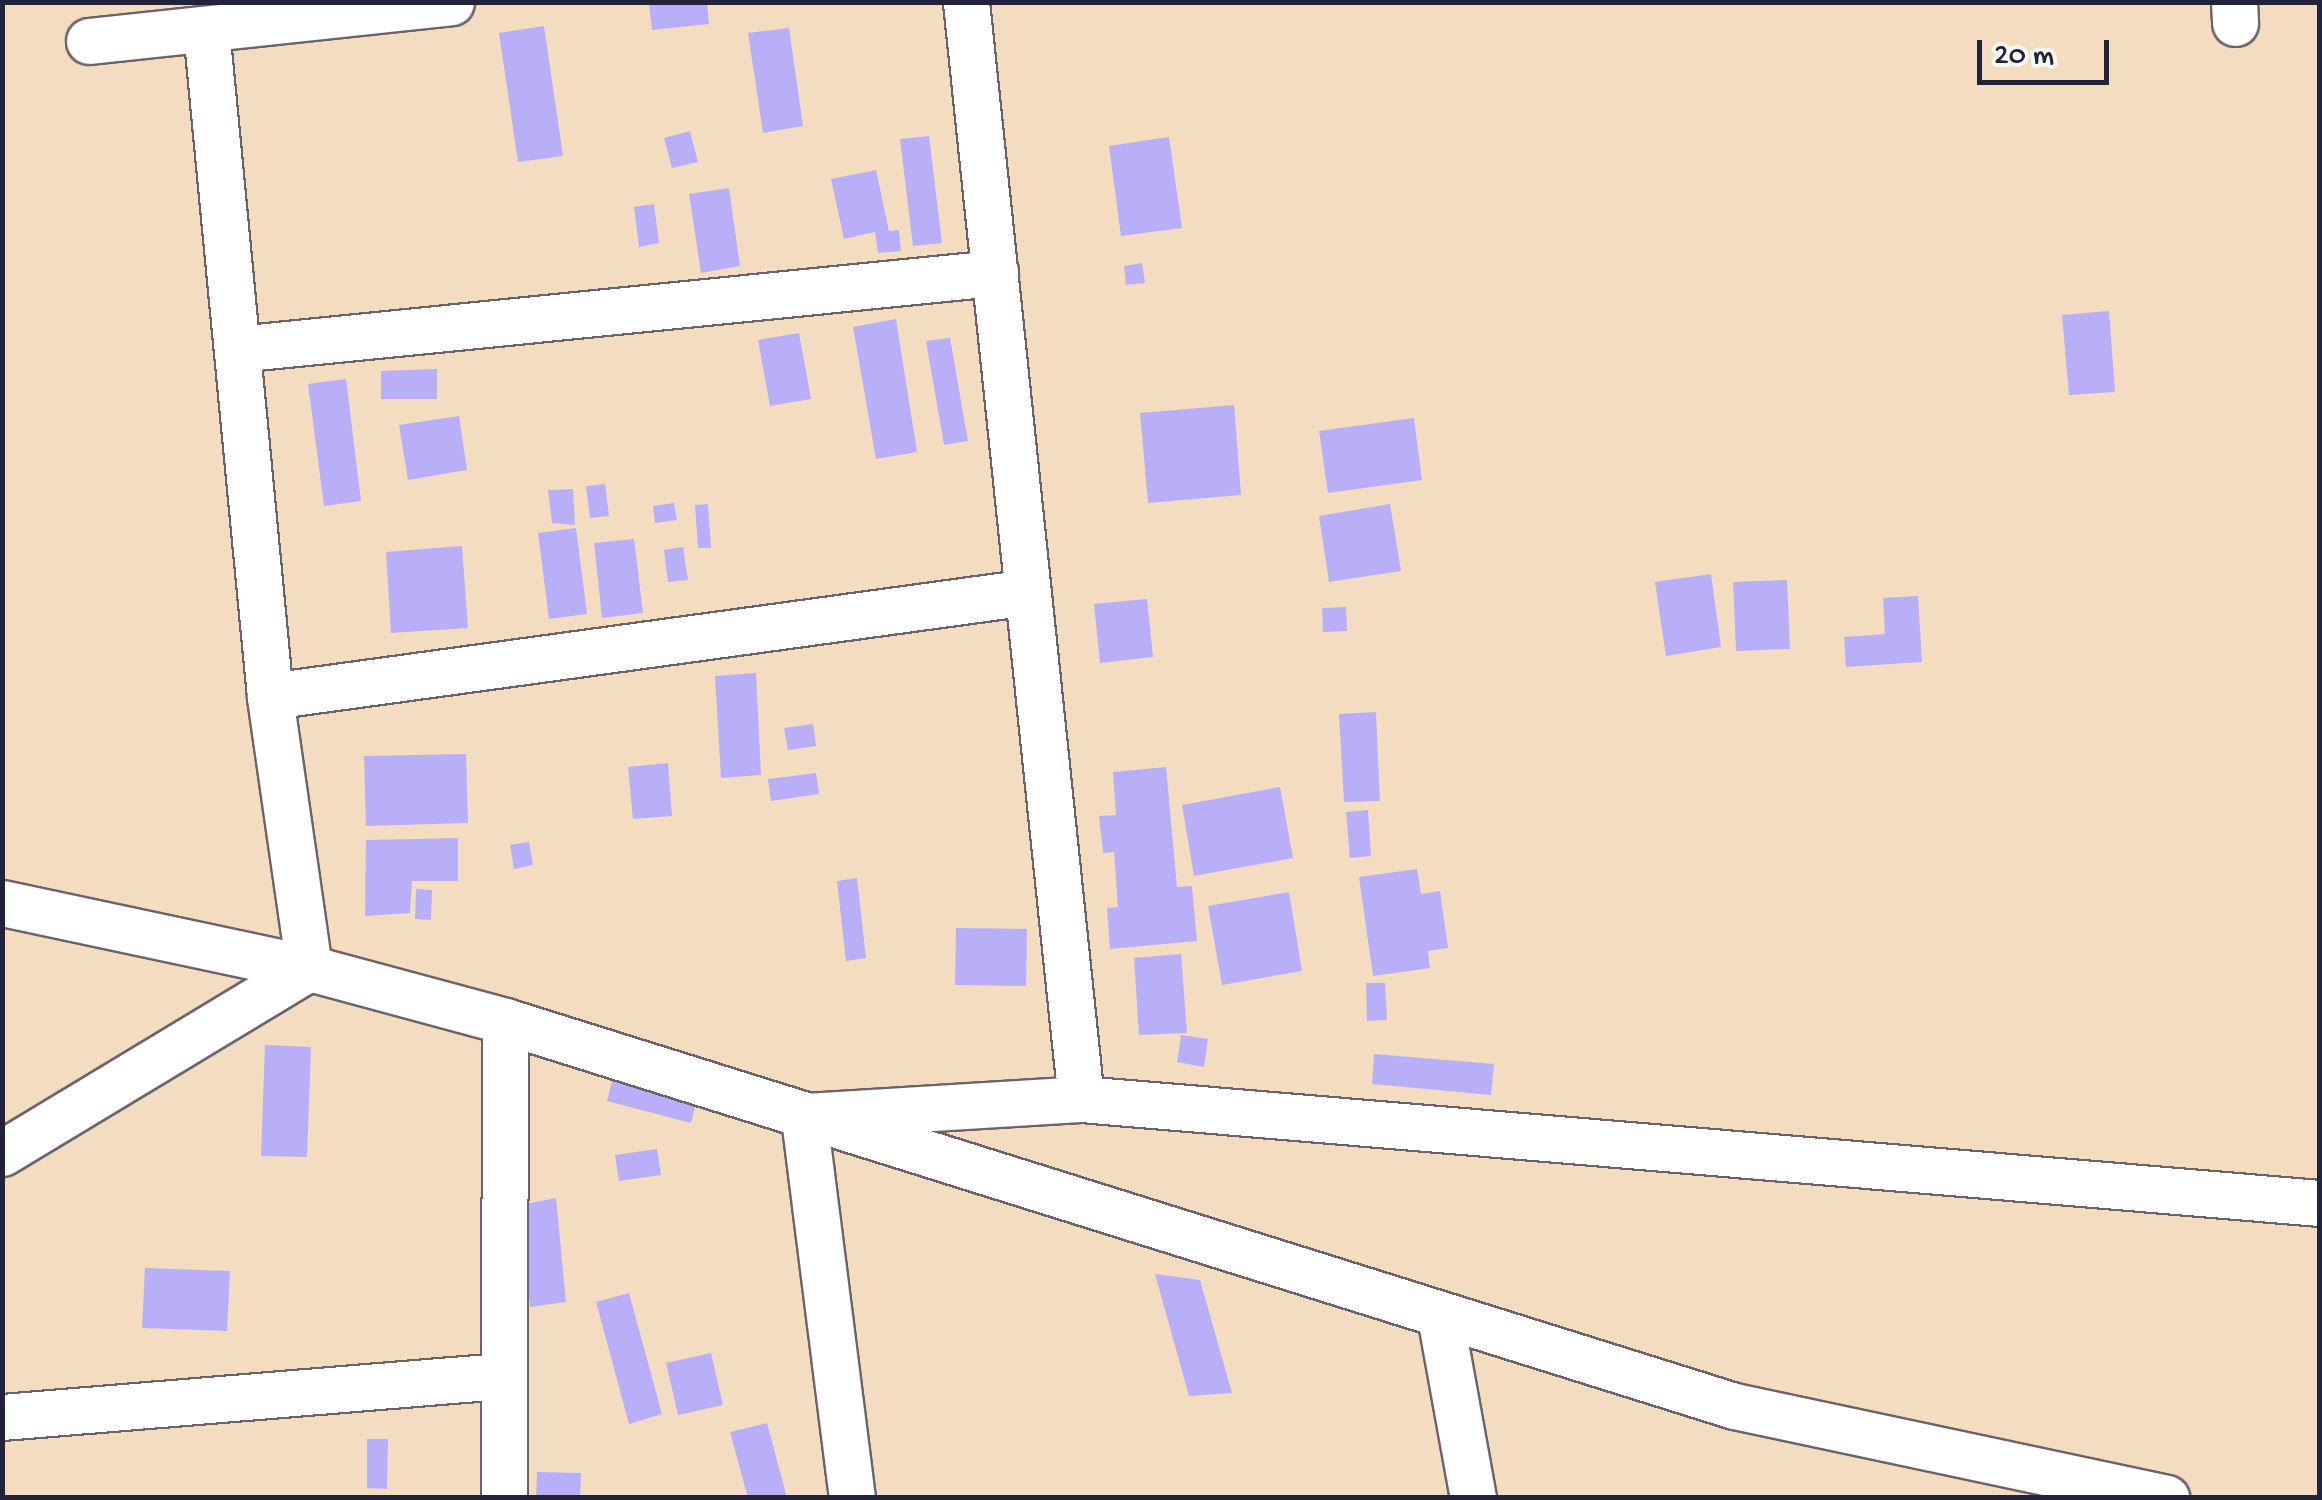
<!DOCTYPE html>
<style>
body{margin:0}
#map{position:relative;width:2322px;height:1500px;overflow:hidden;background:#f4dcc1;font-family:"Gochi Hand",sans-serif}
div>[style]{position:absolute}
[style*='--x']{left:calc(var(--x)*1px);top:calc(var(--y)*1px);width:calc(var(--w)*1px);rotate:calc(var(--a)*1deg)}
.building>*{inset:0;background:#b9aff8}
.roads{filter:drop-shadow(2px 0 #6c636a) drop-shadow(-2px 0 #6c636a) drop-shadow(0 2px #6c636a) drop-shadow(0 -2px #6c636a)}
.street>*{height:45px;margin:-22.5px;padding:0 22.5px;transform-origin:22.5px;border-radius:22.5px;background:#fff}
span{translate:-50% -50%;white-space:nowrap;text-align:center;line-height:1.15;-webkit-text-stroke:10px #f6f6f2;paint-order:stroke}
.frame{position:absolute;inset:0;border:5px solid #22223b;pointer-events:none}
.scale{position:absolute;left:1977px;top:40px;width:132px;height:45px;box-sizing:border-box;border:5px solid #22223b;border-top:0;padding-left:12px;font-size:30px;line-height:35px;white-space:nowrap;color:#22223b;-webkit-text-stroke:8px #f6f6f2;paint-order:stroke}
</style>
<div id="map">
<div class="building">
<i style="clip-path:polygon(707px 2px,709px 24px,652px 30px,649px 4px)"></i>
<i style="clip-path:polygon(544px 26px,563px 156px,518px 162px,499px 33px)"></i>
<i style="clip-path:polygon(789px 28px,803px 126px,763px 133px,748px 33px)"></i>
<i style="clip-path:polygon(690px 131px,698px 162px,672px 168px,664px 138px)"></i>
<i style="clip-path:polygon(929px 136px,942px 243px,913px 246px,900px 139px)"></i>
<i style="clip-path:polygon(1169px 137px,1182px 228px,1121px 236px,1109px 146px)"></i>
<i style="clip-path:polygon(876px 170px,889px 231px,899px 230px,901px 251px,878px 253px,875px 232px,844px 239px,831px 179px)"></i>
<i style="clip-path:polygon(729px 188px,740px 266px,701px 273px,689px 194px)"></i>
<i style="clip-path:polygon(654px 204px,659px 243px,639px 247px,634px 207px)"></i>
<i style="clip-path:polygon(1142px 263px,1145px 283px,1126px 285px,1124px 266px)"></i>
<i style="clip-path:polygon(2109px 311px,2115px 392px,2069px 395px,2062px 315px)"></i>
<i style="clip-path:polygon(896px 319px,917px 452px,876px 459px,853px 327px)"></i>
<i style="clip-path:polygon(799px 333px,811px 399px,770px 406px,758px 340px)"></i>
<i style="clip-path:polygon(950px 338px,968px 441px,944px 445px,926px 341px)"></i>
<i style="clip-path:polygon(437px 369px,437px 399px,381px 399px,381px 371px)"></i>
<i style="clip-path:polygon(346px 379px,361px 501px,324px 506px,308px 384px)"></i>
<i style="clip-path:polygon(1234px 405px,1241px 495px,1148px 503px,1140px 413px)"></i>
<i style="clip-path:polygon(459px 416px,467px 470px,408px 480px,399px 425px)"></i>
<i style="clip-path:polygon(1414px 418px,1422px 480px,1328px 493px,1319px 431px)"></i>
<i style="clip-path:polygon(605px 484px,609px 516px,590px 518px,586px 486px)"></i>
<i style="clip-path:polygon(573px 489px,575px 525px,552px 523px,548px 490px)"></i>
<i style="clip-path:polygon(674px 503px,677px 520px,655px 523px,653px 506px)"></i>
<i style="clip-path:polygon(708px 504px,711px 548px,698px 548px,695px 505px)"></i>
<i style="clip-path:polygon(1390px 504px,1401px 571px,1329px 582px,1319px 516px)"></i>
<i style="clip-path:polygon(576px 528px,587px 614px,549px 619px,538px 533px)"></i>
<i style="clip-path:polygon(634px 539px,643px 613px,602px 618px,594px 543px)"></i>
<i style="clip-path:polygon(462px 546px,468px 628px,391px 633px,386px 552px)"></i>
<i style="clip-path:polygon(683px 547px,688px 580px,668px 582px,664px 550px)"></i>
<i style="clip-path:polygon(1711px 574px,1721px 647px,1666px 656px,1655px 582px)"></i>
<i style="clip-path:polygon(1787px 580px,1790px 649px,1736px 651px,1733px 582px)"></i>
<i style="clip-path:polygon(1918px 596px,1922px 662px,1846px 667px,1844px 637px,1885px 634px,1883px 598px)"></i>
<i style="clip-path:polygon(1147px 599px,1153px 657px,1100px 663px,1094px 604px)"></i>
<i style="clip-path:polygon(1346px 607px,1347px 631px,1323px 632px,1322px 608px)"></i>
<i style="clip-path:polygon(756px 673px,761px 775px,721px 778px,715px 676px)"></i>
<i style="clip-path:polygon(1376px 712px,1380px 801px,1344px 802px,1339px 714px)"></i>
<i style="clip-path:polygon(813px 724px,816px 746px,788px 750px,784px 728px)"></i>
<i style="clip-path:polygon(466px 754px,468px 823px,366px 826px,364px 756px)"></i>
<i style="clip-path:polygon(668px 763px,672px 816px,633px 819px,628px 767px)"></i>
<i style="clip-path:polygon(1166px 767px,1177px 887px,1192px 886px,1197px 941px,1110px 949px,1107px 908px,1118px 907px,1114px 852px,1103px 853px,1099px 816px,1116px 815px,1113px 772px)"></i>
<i style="clip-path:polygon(816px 773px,819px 794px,771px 801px,768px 779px)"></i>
<i style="clip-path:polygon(1280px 787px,1293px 858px,1194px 876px,1182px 805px)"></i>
<i style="clip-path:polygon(1368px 810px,1371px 856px,1350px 858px,1346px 812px)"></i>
<i style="clip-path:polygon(458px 838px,458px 881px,412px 881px,410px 913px,365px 916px,366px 840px)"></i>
<i style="clip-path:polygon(529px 842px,533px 865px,514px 869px,510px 845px)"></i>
<i style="clip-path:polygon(1417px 869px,1421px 894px,1440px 891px,1448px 948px,1428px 951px,1430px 968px,1373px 976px,1359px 877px)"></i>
<i style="clip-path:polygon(857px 878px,866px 958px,846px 961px,837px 881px)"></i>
<i style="clip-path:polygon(416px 889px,432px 890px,431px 920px,415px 919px)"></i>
<i style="clip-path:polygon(1289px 892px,1302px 971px,1222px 985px,1208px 906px)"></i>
<i style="clip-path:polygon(956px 928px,1027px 929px,1026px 986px,955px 985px)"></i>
<i style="clip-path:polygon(1181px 954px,1187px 1033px,1139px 1035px,1134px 958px)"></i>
<i style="clip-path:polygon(1366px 983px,1385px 983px,1387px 1020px,1367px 1021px)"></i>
<i style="clip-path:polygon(1181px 1035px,1208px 1039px,1204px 1067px,1177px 1062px)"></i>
<i style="clip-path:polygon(265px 1045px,311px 1047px,307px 1157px,261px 1156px)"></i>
<i style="clip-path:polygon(1374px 1054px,1494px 1064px,1491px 1095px,1372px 1084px)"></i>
<i style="clip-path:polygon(613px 1077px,697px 1099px,691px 1123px,607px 1101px)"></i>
<i style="clip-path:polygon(657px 1149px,661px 1175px,619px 1181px,615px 1155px)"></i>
<i style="clip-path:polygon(556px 1198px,566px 1302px,530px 1307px,521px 1205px)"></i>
<i style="clip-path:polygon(145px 1268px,230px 1271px,227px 1331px,142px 1328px)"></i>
<i style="clip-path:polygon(1155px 1274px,1200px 1280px,1232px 1393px,1189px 1396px)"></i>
<i style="clip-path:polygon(629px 1293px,662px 1414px,629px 1424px,596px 1302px)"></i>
<i style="clip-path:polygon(711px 1353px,723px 1405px,678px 1415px,666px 1363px)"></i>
<i style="clip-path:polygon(767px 1423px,787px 1498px,748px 1498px,730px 1432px)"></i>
<i style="clip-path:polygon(367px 1439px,388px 1439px,387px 1489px,367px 1488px)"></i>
<i style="clip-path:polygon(537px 1472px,581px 1473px,580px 1498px,536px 1498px)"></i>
</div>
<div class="roads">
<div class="street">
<i style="--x:966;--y:2;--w:1103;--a:84.02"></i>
<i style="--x:2234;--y:2;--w:21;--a:87"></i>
<i style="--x:89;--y:41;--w:364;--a:-6.1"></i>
<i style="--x:237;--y:349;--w:762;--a:-5.73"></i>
<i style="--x:270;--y:696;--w:765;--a:-7.81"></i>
<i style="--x:2;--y:903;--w:314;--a:12"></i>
<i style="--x:309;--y:968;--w:203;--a:15.1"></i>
<i style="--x:505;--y:1021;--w:1288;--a:17.39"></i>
<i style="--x:1734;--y:1406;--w:442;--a:12"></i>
<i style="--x:2;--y:1153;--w:358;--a:-31.1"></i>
<i style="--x:309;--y:968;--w:275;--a:-98.2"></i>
<i style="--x:270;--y:696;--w:670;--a:-95.48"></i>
<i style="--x:1440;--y:1316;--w:185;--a:79.7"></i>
<i style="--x:2;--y:1417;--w:500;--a:-4.7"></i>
<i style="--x:504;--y:1498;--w:477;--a:-89.9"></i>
<i style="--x:852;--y:1498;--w:385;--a:-97.2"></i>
<i style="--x:804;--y:1116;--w:278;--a:-3.5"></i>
<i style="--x:1081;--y:1099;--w:1243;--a:4.8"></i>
</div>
</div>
<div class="frame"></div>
<div class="scale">20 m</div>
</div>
